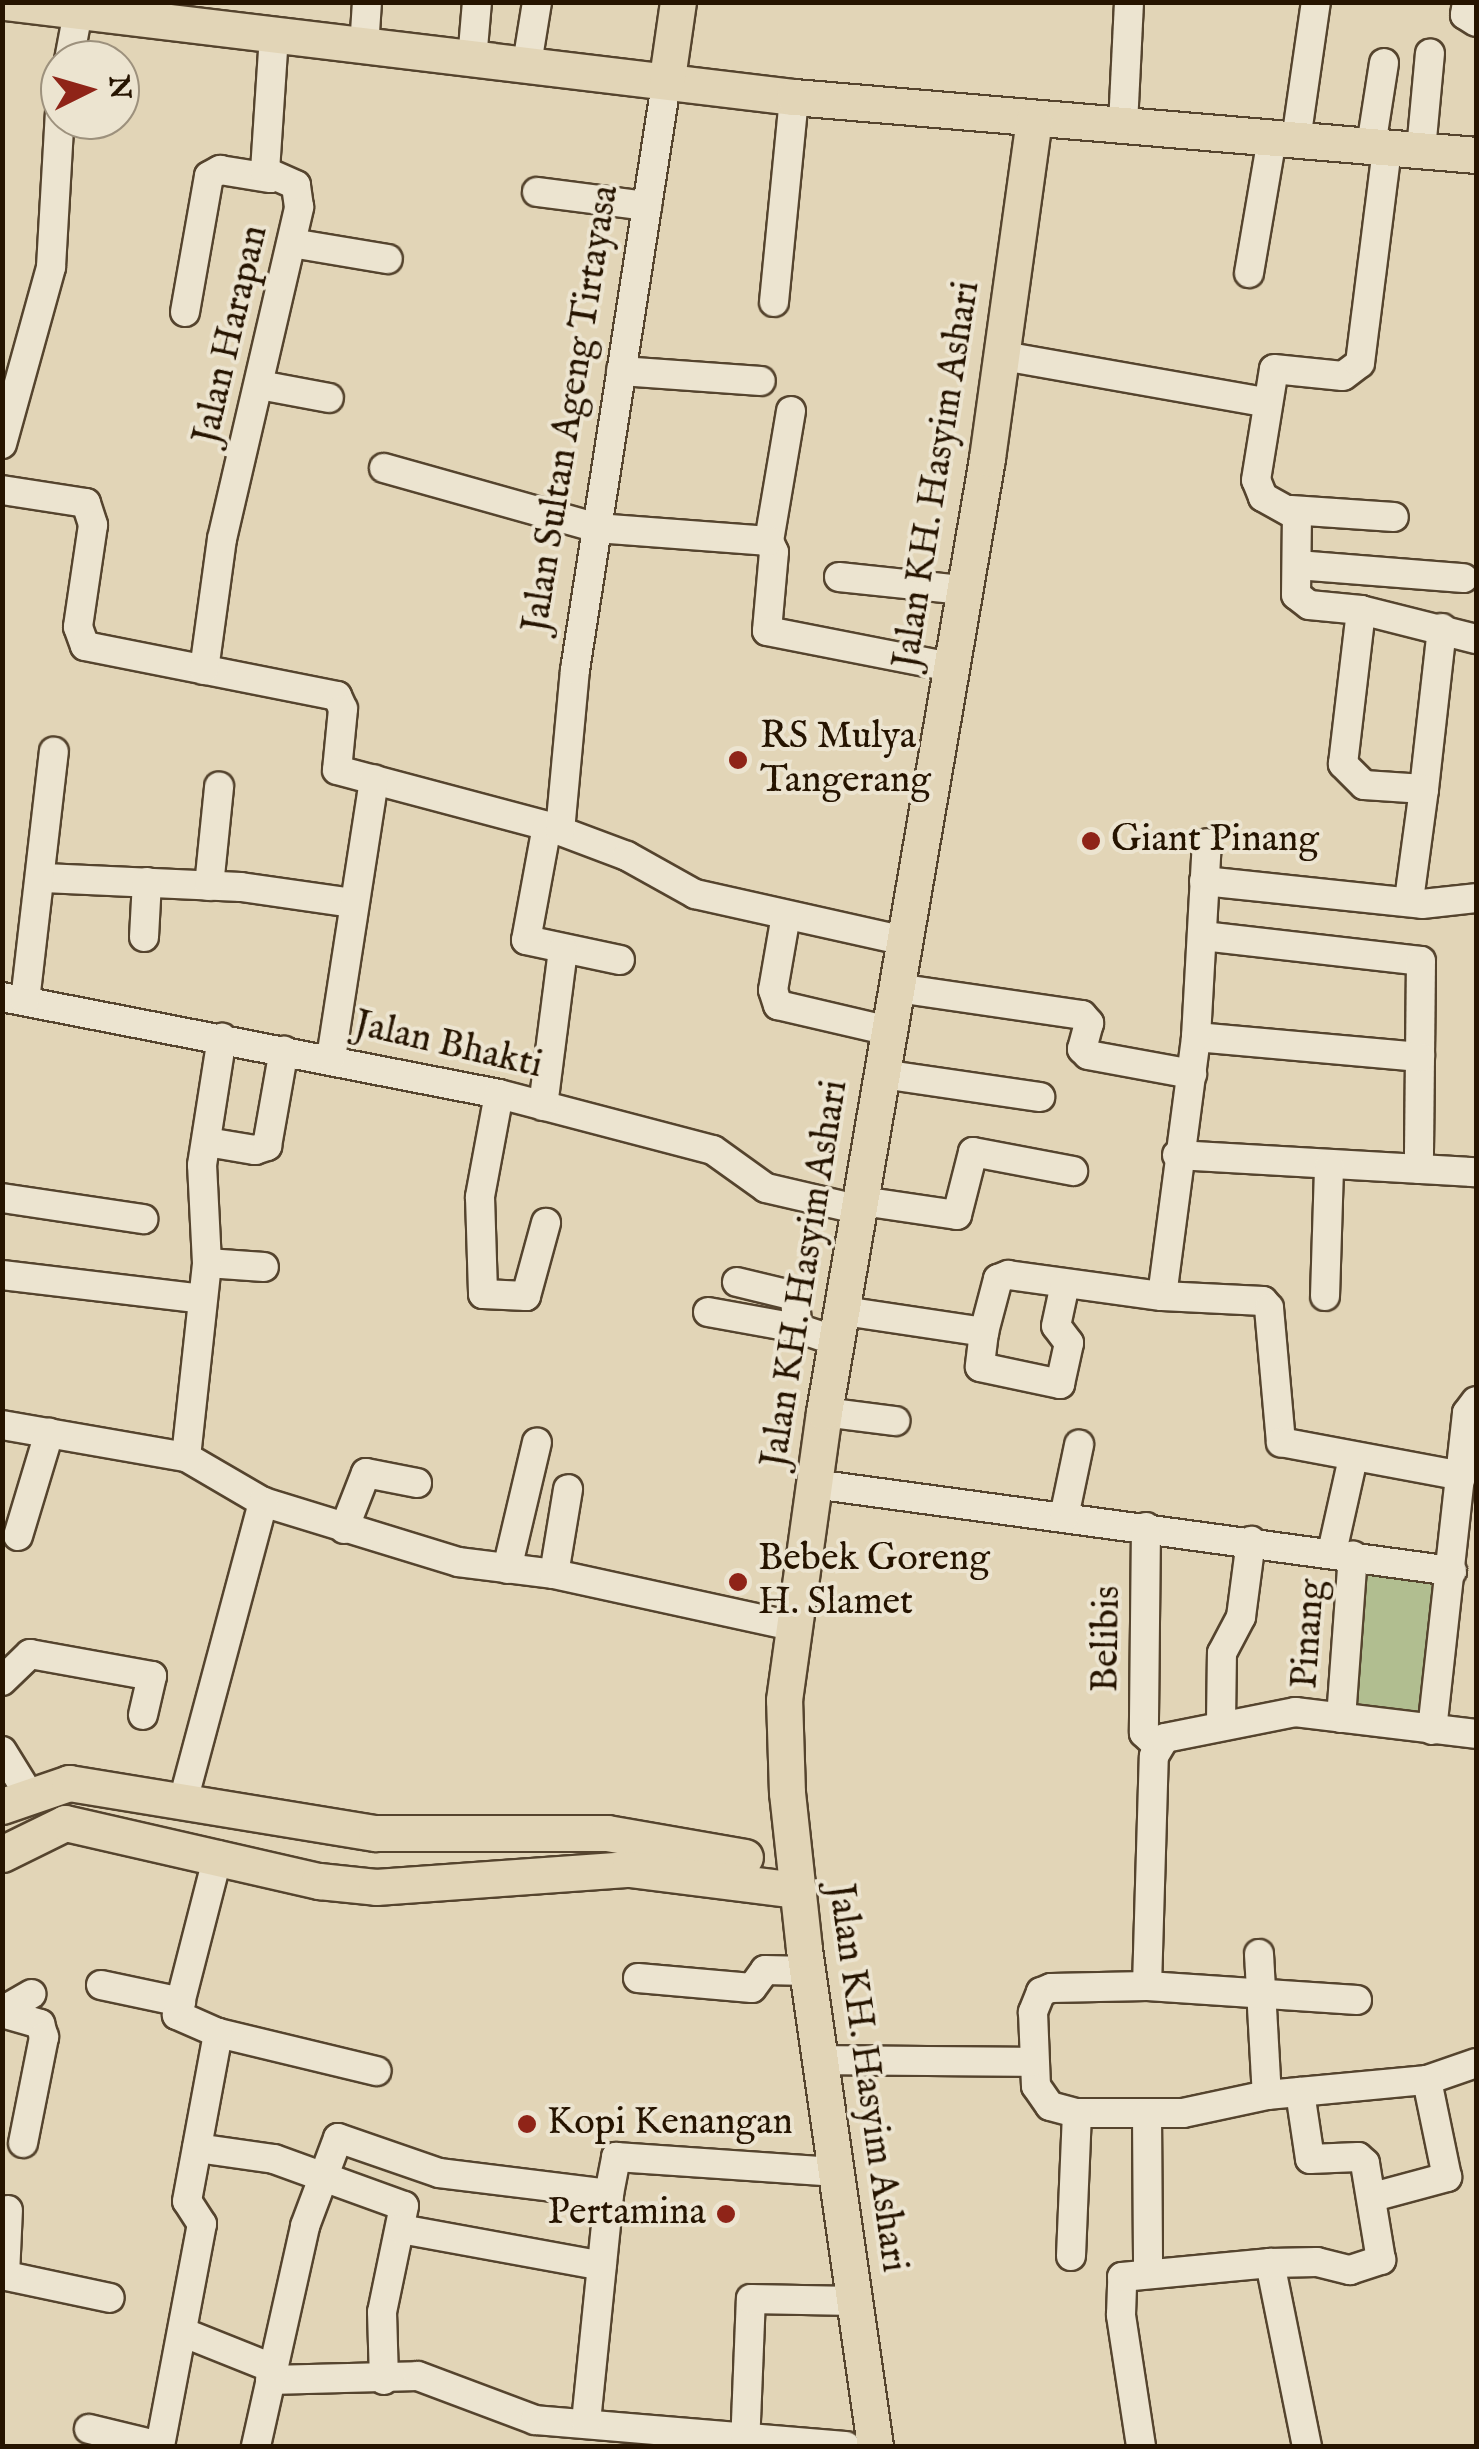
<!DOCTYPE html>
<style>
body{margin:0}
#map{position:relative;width:1479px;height:2449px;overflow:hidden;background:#e2d5b7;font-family:"IM FELL English",serif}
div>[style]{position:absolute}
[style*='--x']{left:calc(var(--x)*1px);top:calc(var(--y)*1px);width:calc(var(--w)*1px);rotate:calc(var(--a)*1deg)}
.green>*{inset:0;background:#b1be90}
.roads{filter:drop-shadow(2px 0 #55442e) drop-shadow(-2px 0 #55442e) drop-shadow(0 2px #55442e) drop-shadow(0 -2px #55442e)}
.minor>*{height:28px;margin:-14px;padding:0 14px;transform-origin:14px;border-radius:14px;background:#ece4d0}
.major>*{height:35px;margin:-17.5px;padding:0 17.5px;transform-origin:17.5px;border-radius:17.5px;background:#e2d5b7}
.dots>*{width:28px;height:28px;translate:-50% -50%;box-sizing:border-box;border:5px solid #ece4d0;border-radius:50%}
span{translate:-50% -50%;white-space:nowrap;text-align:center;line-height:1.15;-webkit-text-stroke:8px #ece4d0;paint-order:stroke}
.street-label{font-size:38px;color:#261400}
.poi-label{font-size:38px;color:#261400}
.left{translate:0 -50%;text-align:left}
.right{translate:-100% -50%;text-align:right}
.frame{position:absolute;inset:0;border:5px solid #261400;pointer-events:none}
.north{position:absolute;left:40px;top:40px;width:100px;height:100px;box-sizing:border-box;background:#ece4d0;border:2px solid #9d917d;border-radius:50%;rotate:85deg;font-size:28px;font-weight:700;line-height:40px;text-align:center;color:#261400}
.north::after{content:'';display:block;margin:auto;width:35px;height:45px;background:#8f2418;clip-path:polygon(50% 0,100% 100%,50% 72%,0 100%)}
</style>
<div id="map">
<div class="green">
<i style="clip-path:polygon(1358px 1567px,1448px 1574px,1428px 1723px,1346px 1714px)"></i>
</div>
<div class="roads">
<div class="minor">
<i style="--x:1467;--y:2;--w:13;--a:99"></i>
<i style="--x:1465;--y:15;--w:13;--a:32"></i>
<i style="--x:364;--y:48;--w:46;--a:-86.3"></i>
<i style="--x:69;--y:60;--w:49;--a:-79.4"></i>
<i style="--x:472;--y:60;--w:58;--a:-85.1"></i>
<i style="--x:527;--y:64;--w:63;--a:-80.8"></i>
<i style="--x:1123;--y:125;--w:123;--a:-87.2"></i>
<i style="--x:1296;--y:140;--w:139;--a:-81.8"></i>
<i style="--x:1371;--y:146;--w:84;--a:-81.1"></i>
<i style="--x:1421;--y:150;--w:97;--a:-84.7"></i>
<i style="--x:537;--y:192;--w:111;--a:7.3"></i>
<i style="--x:292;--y:243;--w:97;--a:9.5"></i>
<i style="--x:1249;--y:273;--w:137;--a:-80.3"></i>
<i style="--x:774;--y:302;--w:206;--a:-84.4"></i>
<i style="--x:185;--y:312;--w:138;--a:-80"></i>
<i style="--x:209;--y:176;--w:13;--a:-29"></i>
<i style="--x:220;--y:170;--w:51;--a:9.1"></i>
<i style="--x:1003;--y:356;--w:266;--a:10"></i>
<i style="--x:621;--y:371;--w:140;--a:4.1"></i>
<i style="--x:260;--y:385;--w:70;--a:10.7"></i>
<i style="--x:791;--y:411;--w:132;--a:99.6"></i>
<i style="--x:769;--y:541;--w:12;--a:66"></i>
<i style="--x:774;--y:552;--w:79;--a:95.1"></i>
<i style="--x:767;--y:631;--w:187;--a:11.1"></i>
<i style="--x:2;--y:444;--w:184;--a:-74.5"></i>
<i style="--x:51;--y:267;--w:155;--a:-86.7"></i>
<i style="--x:384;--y:468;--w:221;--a:15.7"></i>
<i style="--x:597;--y:528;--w:172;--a:4.3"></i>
<i style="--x:2;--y:490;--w:85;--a:8.8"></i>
<i style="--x:86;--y:503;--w:23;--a:72"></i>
<i style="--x:93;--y:525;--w:103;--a:98.4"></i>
<i style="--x:78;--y:627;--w:20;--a:70"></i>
<i style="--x:85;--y:646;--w:257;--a:11.2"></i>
<i style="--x:337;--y:696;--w:14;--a:65"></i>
<i style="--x:343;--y:709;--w:61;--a:95.6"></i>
<i style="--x:337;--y:770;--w:217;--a:14.9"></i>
<i style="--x:547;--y:826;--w:85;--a:20.6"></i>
<i style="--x:627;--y:856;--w:78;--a:29.2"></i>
<i style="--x:695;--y:894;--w:216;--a:12.6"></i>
<i style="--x:1291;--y:510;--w:103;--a:3.9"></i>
<i style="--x:1297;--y:565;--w:167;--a:4.5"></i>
<i style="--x:839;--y:577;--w:125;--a:6"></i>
<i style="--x:1361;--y:610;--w:52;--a:-174.5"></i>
<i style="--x:1309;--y:605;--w:16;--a:-142"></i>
<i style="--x:1296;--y:595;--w:79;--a:-89.3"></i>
<i style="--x:1297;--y:516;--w:39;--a:-151"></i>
<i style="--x:1263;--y:497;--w:18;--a:-112"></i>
<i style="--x:1256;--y:480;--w:112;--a:-80.8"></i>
<i style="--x:1274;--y:369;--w:69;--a:5.8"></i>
<i style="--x:1343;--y:376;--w:21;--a:-37"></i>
<i style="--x:1360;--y:363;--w:217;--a:-82.8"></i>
<i style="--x:204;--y:670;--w:132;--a:-82.2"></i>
<i style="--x:222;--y:539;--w:341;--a:-76.9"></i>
<i style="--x:299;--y:207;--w:22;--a:-98"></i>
<i style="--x:296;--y:185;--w:34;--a:-156"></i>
<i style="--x:265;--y:171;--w:135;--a:-86.2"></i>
<i style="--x:1424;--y:789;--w:162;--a:-83.6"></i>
<i style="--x:547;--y:826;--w:116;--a:100.4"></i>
<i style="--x:526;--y:940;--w:96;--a:12"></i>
<i style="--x:560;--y:831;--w:162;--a:-84.7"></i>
<i style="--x:575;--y:670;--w:599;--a:-81.17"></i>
<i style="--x:44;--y:878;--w:197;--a:2.6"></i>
<i style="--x:241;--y:887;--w:112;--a:8.2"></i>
<i style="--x:1204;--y:881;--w:219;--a:6"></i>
<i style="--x:1422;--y:904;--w:54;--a:-6.3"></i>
<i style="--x:209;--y:886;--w:100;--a:-84.2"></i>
<i style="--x:1409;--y:900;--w:112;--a:-82.3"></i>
<i style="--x:1424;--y:789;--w:60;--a:-176.2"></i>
<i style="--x:1364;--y:785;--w:30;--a:-135"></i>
<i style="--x:1343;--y:764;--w:155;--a:-83.3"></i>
<i style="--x:1361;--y:610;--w:119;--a:14.2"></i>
<i style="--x:786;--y:915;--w:76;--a:99.8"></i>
<i style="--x:773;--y:990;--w:16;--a:72"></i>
<i style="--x:778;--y:1005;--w:115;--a:13.1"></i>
<i style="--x:1203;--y:936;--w:219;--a:6.5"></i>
<i style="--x:1421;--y:961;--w:208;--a:90.6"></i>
<i style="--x:144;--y:937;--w:55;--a:-86.9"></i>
<i style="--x:897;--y:988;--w:187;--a:8.3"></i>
<i style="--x:1082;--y:1015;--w:11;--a:49"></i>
<i style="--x:1089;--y:1023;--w:27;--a:105"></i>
<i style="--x:1082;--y:1049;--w:8;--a:45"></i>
<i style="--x:1088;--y:1055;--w:106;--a:10.4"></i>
<i style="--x:2;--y:997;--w:506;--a:11.04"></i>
<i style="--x:499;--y:1094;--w:221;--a:14.7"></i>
<i style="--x:713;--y:1150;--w:65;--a:35.6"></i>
<i style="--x:766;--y:1188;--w:98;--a:13"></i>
<i style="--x:25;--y:1001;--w:251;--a:-83.4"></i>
<i style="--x:1196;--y:1037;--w:225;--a:5.1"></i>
<i style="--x:331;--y:1058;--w:282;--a:-81.2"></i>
<i style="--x:882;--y:1074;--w:160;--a:8.3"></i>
<i style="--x:499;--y:1094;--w:105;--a:100.5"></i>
<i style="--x:480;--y:1197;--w:97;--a:88.2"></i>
<i style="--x:483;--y:1294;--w:43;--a:2.7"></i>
<i style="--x:526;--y:1296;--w:76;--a:-74.7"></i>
<i style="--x:543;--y:1106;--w:157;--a:-82.7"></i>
<i style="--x:207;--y:1142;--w:49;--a:9.5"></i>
<i style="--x:255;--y:1150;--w:13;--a:-18"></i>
<i style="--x:267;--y:1146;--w:97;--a:-80"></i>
<i style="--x:1177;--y:1155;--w:299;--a:3.3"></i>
<i style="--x:2;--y:1198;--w:143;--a:8.5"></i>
<i style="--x:862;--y:1201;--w:96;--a:8.4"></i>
<i style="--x:957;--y:1215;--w:65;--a:-75.7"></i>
<i style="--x:973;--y:1152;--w:102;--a:10.8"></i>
<i style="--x:207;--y:1263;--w:57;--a:4"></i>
<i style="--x:2;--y:1275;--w:202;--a:6.8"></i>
<i style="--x:737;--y:1282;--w:60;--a:13.6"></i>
<i style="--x:795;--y:1296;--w:32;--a:86"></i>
<i style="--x:797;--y:1328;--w:44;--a:18.4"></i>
<i style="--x:1162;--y:1296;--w:261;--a:-82.5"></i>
<i style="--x:1196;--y:1037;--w:194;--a:-86.8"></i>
<i style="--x:1325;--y:1296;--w:130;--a:-88.2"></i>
<i style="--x:844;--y:1311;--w:142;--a:8.5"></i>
<i style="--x:984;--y:1332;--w:55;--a:-75.2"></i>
<i style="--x:998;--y:1279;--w:11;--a:-22"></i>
<i style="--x:1008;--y:1275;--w:155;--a:7.8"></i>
<i style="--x:1162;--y:1296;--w:101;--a:2.8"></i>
<i style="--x:1263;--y:1301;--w:9;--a:49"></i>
<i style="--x:1269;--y:1308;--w:135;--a:84.9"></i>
<i style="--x:1281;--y:1442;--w:184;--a:10.6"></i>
<i style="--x:708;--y:1312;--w:90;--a:10.2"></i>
<i style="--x:984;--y:1332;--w:35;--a:97"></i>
<i style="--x:980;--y:1367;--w:82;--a:12"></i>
<i style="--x:1060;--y:1384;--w:42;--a:-77.6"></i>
<i style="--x:1069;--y:1343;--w:21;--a:-127"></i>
<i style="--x:1056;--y:1326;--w:43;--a:-77.9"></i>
<i style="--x:824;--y:1412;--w:72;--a:7.2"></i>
<i style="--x:2;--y:1425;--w:187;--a:9.9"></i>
<i style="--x:186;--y:1457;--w:89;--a:30.3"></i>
<i style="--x:263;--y:1502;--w:204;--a:17.1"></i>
<i style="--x:458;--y:1562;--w:97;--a:7.1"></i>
<i style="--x:554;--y:1574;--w:244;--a:12.3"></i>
<i style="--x:186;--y:1457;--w:195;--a:-83.8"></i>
<i style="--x:207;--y:1263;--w:98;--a:-92.9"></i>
<i style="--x:202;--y:1165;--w:129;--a:-81.1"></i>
<i style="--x:814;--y:1484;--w:644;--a:7.77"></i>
<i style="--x:1064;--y:1517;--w:74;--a:-78.2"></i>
<i style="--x:1146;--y:1527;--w:206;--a:90.6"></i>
<i style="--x:1144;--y:1733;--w:19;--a:43"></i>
<i style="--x:344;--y:1529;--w:60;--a:-68.6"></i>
<i style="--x:366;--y:1473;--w:52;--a:11.1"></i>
<i style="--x:18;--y:1536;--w:108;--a:-73.2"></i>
<i style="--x:1332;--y:1552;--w:96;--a:-77.4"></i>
<i style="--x:507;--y:1569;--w:130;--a:-76.7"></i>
<i style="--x:554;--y:1574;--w:86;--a:-80.6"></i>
<i style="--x:2;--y:1681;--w:39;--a:-44"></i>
<i style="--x:30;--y:1654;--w:124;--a:10.2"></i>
<i style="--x:152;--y:1676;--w:40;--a:103"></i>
<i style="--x:1341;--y:1718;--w:163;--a:-85.8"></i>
<i style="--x:1221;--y:1722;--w:69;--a:-89.2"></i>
<i style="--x:1222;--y:1653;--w:41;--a:-62.2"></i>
<i style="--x:1241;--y:1617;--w:77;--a:-82.5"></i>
<i style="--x:1432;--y:1730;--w:319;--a:-83.7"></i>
<i style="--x:1467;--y:1413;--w:15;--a:-53"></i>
<i style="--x:2;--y:1751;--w:49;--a:58.2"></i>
<i style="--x:183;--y:1801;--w:310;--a:-75"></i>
<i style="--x:1259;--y:1954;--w:141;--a:86.8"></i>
<i style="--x:638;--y:1978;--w:114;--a:5"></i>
<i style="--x:752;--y:1988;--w:22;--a:-54"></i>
<i style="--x:765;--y:1970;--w:42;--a:1.4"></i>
<i style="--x:101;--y:1985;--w:82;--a:12"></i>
<i style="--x:1147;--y:1986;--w:230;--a:-88.3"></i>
<i style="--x:1154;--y:1756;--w:21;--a:-59"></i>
<i style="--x:1165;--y:1738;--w:133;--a:-11.3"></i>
<i style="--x:1295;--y:1712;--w:182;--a:6.9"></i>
<i style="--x:1357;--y:2000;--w:210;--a:-176.2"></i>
<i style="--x:1147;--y:1986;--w:96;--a:178.8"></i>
<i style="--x:1051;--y:1988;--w:11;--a:158"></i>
<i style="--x:1041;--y:1992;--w:22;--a:112"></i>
<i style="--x:1033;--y:2012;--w:74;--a:87.7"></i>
<i style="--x:1036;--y:2086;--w:24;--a:55"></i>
<i style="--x:1050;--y:2106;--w:28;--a:15"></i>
<i style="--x:1077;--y:2113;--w:106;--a:0"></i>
<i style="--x:1183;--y:2113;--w:86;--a:-12.1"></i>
<i style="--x:1267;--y:2095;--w:161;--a:-5.4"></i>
<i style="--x:1427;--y:2080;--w:52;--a:-19.1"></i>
<i style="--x:2;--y:2011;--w:34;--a:-30"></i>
<i style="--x:2;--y:2013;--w:40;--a:16"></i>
<i style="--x:40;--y:2024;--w:14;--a:73"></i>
<i style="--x:44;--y:2037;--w:108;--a:101.2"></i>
<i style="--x:218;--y:2033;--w:163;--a:13.5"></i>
<i style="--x:822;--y:2060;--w:211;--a:0.5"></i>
<i style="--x:1147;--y:2114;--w:156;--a:89.6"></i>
<i style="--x:197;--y:2148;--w:78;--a:8.1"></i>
<i style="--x:274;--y:2159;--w:138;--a:19.9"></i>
<i style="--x:404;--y:2206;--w:108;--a:101.7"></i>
<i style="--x:382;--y:2312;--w:68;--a:88.3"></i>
<i style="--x:1373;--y:2197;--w:77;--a:-15.1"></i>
<i style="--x:1447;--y:2177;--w:99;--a:-101.7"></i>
<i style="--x:401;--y:2229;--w:204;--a:10.4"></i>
<i style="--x:1071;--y:2256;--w:143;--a:-87.6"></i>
<i style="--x:1270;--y:2263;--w:187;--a:78.6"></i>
<i style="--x:2;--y:2275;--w:110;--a:12"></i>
<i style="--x:5;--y:2275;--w:65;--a:-87.4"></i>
<i style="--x:182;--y:2332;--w:97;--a:21.8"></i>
<i style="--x:270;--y:2380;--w:148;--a:-1.5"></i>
<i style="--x:418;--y:2376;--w:125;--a:20.6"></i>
<i style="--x:535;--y:2420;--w:312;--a:4.8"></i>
<i style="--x:586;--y:2422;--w:229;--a:-84.2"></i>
<i style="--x:89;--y:2429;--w:73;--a:13.5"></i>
<i style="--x:160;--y:2446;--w:226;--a:-79.3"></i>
<i style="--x:202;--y:2224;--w:27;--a:-123"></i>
<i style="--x:187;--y:2201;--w:171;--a:-79.5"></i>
<i style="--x:218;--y:2033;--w:45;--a:-156.3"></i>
<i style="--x:177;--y:2015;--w:165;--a:-75.6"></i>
<i style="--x:256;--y:2446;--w:225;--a:-77.4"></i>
<i style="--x:305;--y:2226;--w:94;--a:-69.4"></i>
<i style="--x:338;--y:2138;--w:107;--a:19.1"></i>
<i style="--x:439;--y:2173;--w:171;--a:7"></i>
<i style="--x:609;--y:2194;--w:38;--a:-79"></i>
<i style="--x:616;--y:2157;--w:222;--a:3.9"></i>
<i style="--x:745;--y:2446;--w:147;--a:-87.7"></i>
<i style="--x:751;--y:2299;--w:102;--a:1.1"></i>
<i style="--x:1141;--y:2446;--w:133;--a:-98.7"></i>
<i style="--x:1121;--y:2315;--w:38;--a:-88"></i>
<i style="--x:1122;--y:2277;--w:149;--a:-5.4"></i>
<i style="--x:1270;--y:2263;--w:47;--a:-1.2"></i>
<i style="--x:1317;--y:2262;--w:34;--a:14"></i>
<i style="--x:1350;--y:2270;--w:33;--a:-18"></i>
<i style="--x:1381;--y:2260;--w:98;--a:-99.4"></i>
<i style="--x:1365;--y:2163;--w:9;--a:-139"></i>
<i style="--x:1358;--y:2157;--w:48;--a:177.6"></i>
<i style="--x:1310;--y:2159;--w:68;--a:-98.5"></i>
</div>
<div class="major">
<i style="--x:4;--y:2;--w:796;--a:6.86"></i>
<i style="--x:794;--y:97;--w:684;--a:4.86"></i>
<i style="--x:667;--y:78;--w:77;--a:-81.8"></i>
<i style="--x:2;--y:1806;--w:71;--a:-18.9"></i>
<i style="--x:69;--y:1783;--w:311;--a:9.3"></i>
<i style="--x:376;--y:1833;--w:231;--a:0"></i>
<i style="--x:607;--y:1833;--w:140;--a:9.9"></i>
<i style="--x:2;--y:1854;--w:70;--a:-26.2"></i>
<i style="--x:65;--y:1823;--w:261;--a:12.9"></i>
<i style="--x:319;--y:1881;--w:57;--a:6"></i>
<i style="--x:376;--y:1887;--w:254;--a:-4.1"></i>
<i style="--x:629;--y:1869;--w:170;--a:7.1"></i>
<i style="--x:875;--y:2446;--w:502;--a:-98.13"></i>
<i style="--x:804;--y:1949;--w:157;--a:-96.2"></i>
<i style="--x:787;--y:1793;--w:93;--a:-91.8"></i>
<i style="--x:784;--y:1700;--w:291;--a:-82.1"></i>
<i style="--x:824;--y:1412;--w:968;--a:-80.3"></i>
<i style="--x:987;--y:458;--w:341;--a:-82.1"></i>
</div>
</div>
<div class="dots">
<i style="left:738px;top:760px;background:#8f2418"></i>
<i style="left:1091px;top:841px;background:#8f2418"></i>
<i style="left:738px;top:1582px;background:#8f2418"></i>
<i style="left:527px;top:2124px;background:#8f2418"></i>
<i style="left:726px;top:2214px;background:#8f2418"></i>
</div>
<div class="street-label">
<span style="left:232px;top:335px;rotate:-77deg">Jalan Harapan</span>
<span style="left:572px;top:409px;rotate:-81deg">Jalan Sultan Ageng Tirtayasa</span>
<span style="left:938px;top:475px;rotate:-81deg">Jalan KH. Hasyim Ashari</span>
<span style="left:448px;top:1046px;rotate:13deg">Jalan Bhakti</span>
<span style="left:806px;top:1274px;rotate:-81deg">Jalan KH. Hasyim Ashari</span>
<span style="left:1310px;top:1634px;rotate:-86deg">Pinang</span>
<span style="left:1108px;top:1639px;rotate:-89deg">Belibis</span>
<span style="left:866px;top:2078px;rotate:82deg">Jalan KH. Hasyim Ashari</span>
</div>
<div class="poi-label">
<span class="left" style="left:760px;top:760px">RS Mulya<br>Tangerang</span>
<span class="left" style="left:1111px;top:841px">Giant Pinang</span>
<span class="left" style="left:758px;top:1582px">Bebek Goreng<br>H. Slamet</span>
<span class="left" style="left:547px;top:2124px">Kopi Kenangan</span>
<span class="right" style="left:706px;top:2214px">Pertamina</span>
</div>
<div class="frame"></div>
<div class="north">N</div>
</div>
